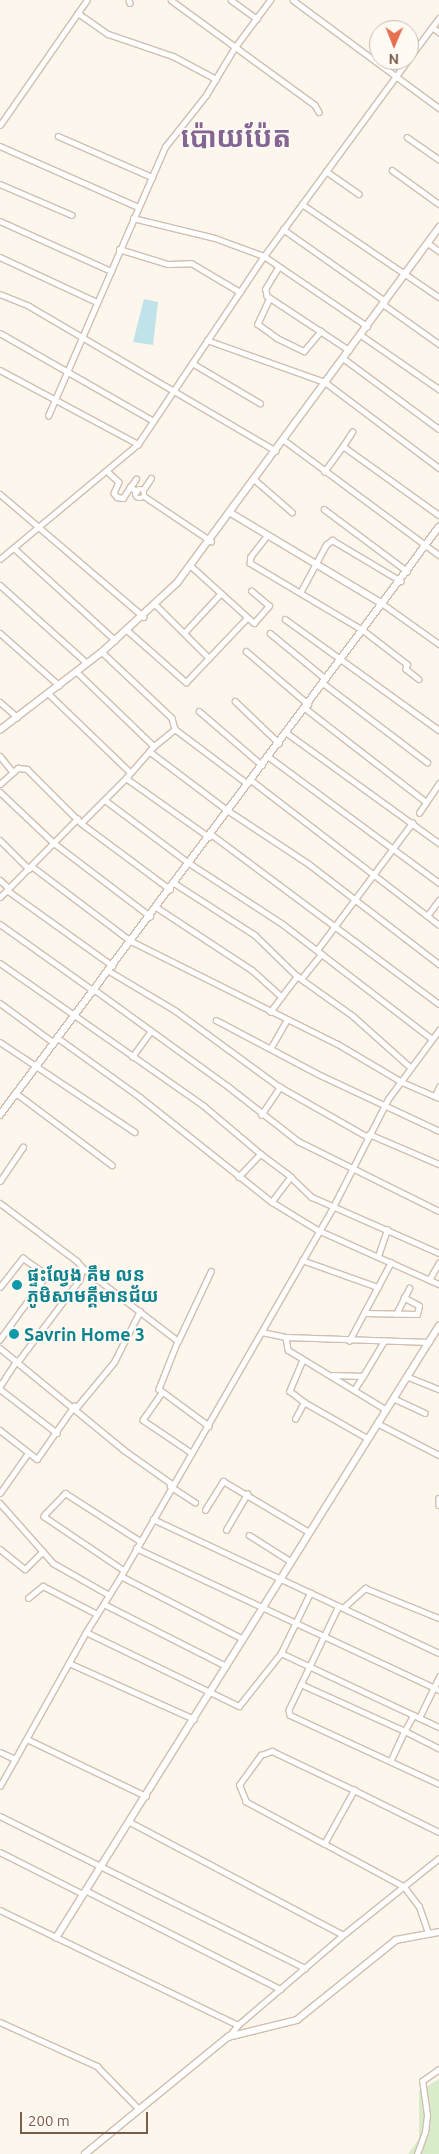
<!DOCTYPE html>
<meta charset="utf-8">
<style>
body{margin:0}
#map{position:relative;width:439px;height:2154px;overflow:hidden;background:#fdf6ec;font-family:Ubuntu,"Noto Sans Khmer",sans-serif}
div>[style]{position:absolute}
[style*='--x']{left:calc(var(--x)*1px);top:calc(var(--y)*1px);width:calc(var(--w)*1px);rotate:calc(var(--a)*1deg)}
.green>*{inset:0;background:#d8ecc9}
.water>*{inset:0;background:#bfe3e8}
.roads{filter:drop-shadow(1px 0 #d1beb0) drop-shadow(-1px 0 #d1beb0) drop-shadow(0 1px #d1beb0) drop-shadow(0 -1px #d1beb0)}
.minor>*{height:4.5px;margin:-2.25px;padding:0 2.25px;transform-origin:2.25px;border-radius:2.25px;background:#fff}
.minor>.ring{margin:-2.25px;padding:0;box-sizing:content-box;background:none;border:4.5px solid #fff;border-radius:50%}
.tertiary>*{height:5.5px;margin:-2.75px;padding:0 2.75px;transform-origin:2.75px;border-radius:2.75px;background:#fff}
.dots>*{width:14px;height:14px;translate:-50% -50%;box-sizing:border-box;border:2px solid #fffaf3;border-radius:50%}
span{translate:-50% -50%;white-space:nowrap;text-align:center;line-height:1.15;-webkit-text-stroke:4px #fffaf3;paint-order:stroke}
.culture-label{font-size:18px;color:#0d838f;font-weight:700}
.left{translate:0 -50%;text-align:left}
.town-label{font-size:28px;color:#846695;font-weight:700}
.north{position:absolute;left:369px;top:20px;width:50px;height:50px;box-sizing:border-box;background:#fffaf3;border:1px solid #cabbb1;border-radius:50%;rotate:181deg;font-size:14px;font-weight:700;line-height:20px;text-align:center;color:#7a5c4d}
.north::after{content:'';display:block;margin:auto;width:18px;height:22px;background:#e76f51;clip-path:polygon(50% 0,100% 100%,50% 72%,0 100%)}
.scale{position:absolute;left:20px;top:2112px;width:128px;height:22px;box-sizing:border-box;border:2px solid #7a5c4d;border-top:0;padding-left:6px;font-size:15px;line-height:18px;white-space:nowrap;color:#7a5c4d;-webkit-text-stroke:4px #fffaf3;paint-order:stroke}
</style>
<div id="map">
<div class="green">
<i style="clip-path:polygon(439px 2079px,439px 2154px,408px 2154px,419px 2139px,419px 2091px)"></i>
</div>
<div class="water">
<i style="clip-path:polygon(144px 299px,158px 302px,153px 345px,133px 342px)"></i>
</div>
<div class="roads">
<div class="minor">
<i style="--x:129;--y:0;--w:3;--a:72"></i>
<i style="--x:171;--y:0;--w:178;--a:36.1"></i>
<i style="--x:315;--y:105;--w:8;--a:60"></i>
<i style="--x:231;--y:0;--w:32;--a:36"></i>
<i style="--x:293;--y:0;--w:182;--a:36.5"></i>
<i style="--x:78;--y:13;--w:37;--a:35"></i>
<i style="--x:108;--y:34;--w:69;--a:18.7"></i>
<i style="--x:173;--y:56;--w:49;--a:28.1"></i>
<i style="--x:432;--y:27;--w:9;--a:36"></i>
<i style="--x:409;--y:58;--w:50;--a:-53.1"></i>
<i style="--x:0;--y:125;--w:152;--a:-55.2"></i>
<i style="--x:58;--y:136;--w:103;--a:23.6"></i>
<i style="--x:407;--y:137;--w:39;--a:35"></i>
<i style="--x:0;--y:146;--w:151;--a:23.8"></i>
<i style="--x:392;--y:170;--w:58;--a:35.9"></i>
<i style="--x:326;--y:171;--w:40;--a:34.9"></i>
<i style="--x:0;--y:184;--w:78;--a:23.3"></i>
<i style="--x:302;--y:204;--w:166;--a:34.2"></i>
<i style="--x:133;--y:218;--w:84;--a:13.7"></i>
<i style="--x:215;--y:238;--w:52;--a:20.2"></i>
<i style="--x:264;--y:256;--w:125;--a:34.2"></i>
<i style="--x:0;--y:221;--w:122;--a:24.2"></i>
<i style="--x:283;--y:229;--w:125;--a:35.2"></i>
<i style="--x:428;--y:243;--w:14;--a:36"></i>
<i style="--x:119;--y:249;--w:51;--a:17"></i>
<i style="--x:168;--y:264;--w:23;--a:-2"></i>
<i style="--x:191;--y:263;--w:57;--a:30.6"></i>
<i style="--x:0;--y:257;--w:107;--a:24.9"></i>
<i style="--x:279;--y:267;--w:26;--a:121"></i>
<i style="--x:266;--y:289;--w:7;--a:82"></i>
<i style="--x:267;--y:296;--w:98;--a:33.4"></i>
<i style="--x:0;--y:294;--w:31;--a:22"></i>
<i style="--x:29;--y:306;--w:286;--a:30.4"></i>
<i style="--x:270;--y:298;--w:29;--a:115"></i>
<i style="--x:258;--y:324;--w:24;--a:36"></i>
<i style="--x:277;--y:338;--w:30;--a:26"></i>
<i style="--x:304;--y:351;--w:26;--a:-50"></i>
<i style="--x:383;--y:304;--w:69;--a:35.5"></i>
<i style="--x:0;--y:333;--w:175;--a:29.8"></i>
<i style="--x:361;--y:335;--w:95;--a:34.7"></i>
<i style="--x:207;--y:340;--w:125;--a:19.6"></i>
<i style="--x:325;--y:382;--w:143;--a:37"></i>
<i style="--x:343;--y:358;--w:119;--a:36.5"></i>
<i style="--x:192;--y:363;--w:79;--a:30.5"></i>
<i style="--x:0;--y:370;--w:157;--a:28.2"></i>
<i style="--x:48;--y:416;--w:293;--a:-66.5"></i>
<i style="--x:165;--y:147;--w:66;--a:-51.7"></i>
<i style="--x:206;--y:95;--w:56;--a:-58.9"></i>
<i style="--x:235;--y:47;--w:59;--a:-53.3"></i>
<i style="--x:284;--y:440;--w:193;--a:36.6"></i>
<i style="--x:343;--y:446;--w:17;--a:-57"></i>
<i style="--x:107;--y:471;--w:16;--a:43"></i>
<i style="--x:119;--y:482;--w:12;--a:114"></i>
<i style="--x:114;--y:493;--w:5;--a:53"></i>
<i style="--x:117;--y:497;--w:6;--a:9"></i>
<i style="--x:123;--y:498;--w:13;--a:-58"></i>
<i style="--x:130;--y:487;--w:8;--a:30"></i>
<i style="--x:324;--y:472;--w:32;--a:-54"></i>
<i style="--x:343;--y:446;--w:118;--a:35.7"></i>
<i style="--x:255;--y:480;--w:49;--a:40.9"></i>
<i style="--x:130;--y:487;--w:10;--a:-53"></i>
<i class="ring" style="left:135.5px;top:489.5px;width:4.5px;height:4.5px"></i>
<i style="--x:143;--y:490;--w:14;--a:-56"></i>
<i style="--x:0;--y:494;--w:189;--a:40.5"></i>
<i style="--x:144;--y:496;--w:81;--a:33.9"></i>
<i style="--x:324;--y:509;--w:104;--a:36.8"></i>
<i style="--x:268;--y:535;--w:28;--a:128"></i>
<i style="--x:251;--y:557;--w:6;--a:99"></i>
<i style="--x:250;--y:563;--w:131;--a:30.7"></i>
<i style="--x:363;--y:630;--w:56;--a:37.7"></i>
<i style="--x:407;--y:664;--w:5;--a:101"></i>
<i style="--x:406;--y:669;--w:16;--a:38"></i>
<i style="--x:14;--y:548;--w:137;--a:42.3"></i>
<i style="--x:0;--y:559;--w:180;--a:-39.8"></i>
<i style="--x:138;--y:444;--w:226;--a:-56.2"></i>
<i style="--x:264;--y:256;--w:243;--a:-53.7"></i>
<i style="--x:191;--y:566;--w:85;--a:42.1"></i>
<i style="--x:254;--y:623;--w:23;--a:-49"></i>
<i style="--x:269;--y:606;--w:23;--a:-140"></i>
<i style="--x:0;--y:585;--w:117;--a:41.9"></i>
<i style="--x:300;--y:593;--w:55;--a:-61.6"></i>
<i style="--x:326;--y:545;--w:8;--a:-40"></i>
<i style="--x:332;--y:540;--w:80;--a:30.7"></i>
<i style="--x:383;--y:604;--w:69;--a:35.5"></i>
<i style="--x:156;--y:605;--w:75;--a:45"></i>
<i style="--x:285;--y:619;--w:190;--a:35.8"></i>
<i style="--x:127;--y:630;--w:79;--a:41.4"></i>
<i style="--x:186;--y:682;--w:88;--a:-46.4"></i>
<i style="--x:0;--y:633;--w:79;--a:41.4"></i>
<i style="--x:184;--y:633;--w:54;--a:-47.2"></i>
<i style="--x:270;--y:633;--w:72;--a:39.4"></i>
<i style="--x:246;--y:651;--w:82;--a:40.5"></i>
<i style="--x:102;--y:652;--w:96;--a:43.3"></i>
<i style="--x:172;--y:718;--w:11;--a:75"></i>
<i style="--x:77;--y:672;--w:107;--a:43.9"></i>
<i style="--x:323;--y:683;--w:131;--a:37.2"></i>
<i style="--x:49;--y:694;--w:112;--a:43.9"></i>
<i style="--x:235;--y:701;--w:61;--a:43.7"></i>
<i style="--x:0;--y:702;--w:23;--a:41"></i>
<i style="--x:305;--y:708;--w:153;--a:37.8"></i>
<i style="--x:199;--y:711;--w:83;--a:40.6"></i>
<i style="--x:287;--y:733;--w:188;--a:35.9"></i>
<i style="--x:149;--y:751;--w:98;--a:37.1"></i>
<i style="--x:227;--y:810;--w:98;--a:33.4"></i>
<i style="--x:309;--y:864;--w:164;--a:37.6"></i>
<i style="--x:0;--y:756;--w:21;--a:51"></i>
<i style="--x:269;--y:757;--w:212;--a:36.5"></i>
<i style="--x:126;--y:778;--w:43;--a:-48.8"></i>
<i style="--x:154;--y:746;--w:27;--a:-39"></i>
<i style="--x:175;--y:729;--w:91;--a:37"></i>
<i style="--x:251;--y:780;--w:237;--a:37.6"></i>
<i style="--x:0;--y:784;--w:24;--a:-42"></i>
<i style="--x:18;--y:768;--w:9;--a:6"></i>
<i style="--x:27;--y:769;--w:76;--a:45"></i>
<i style="--x:81;--y:823;--w:111;--a:36.6"></i>
<i style="--x:0;--y:792;--w:74;--a:43.4"></i>
<i style="--x:54;--y:843;--w:121;--a:37.2"></i>
<i style="--x:105;--y:800;--w:105;--a:36.9"></i>
<i style="--x:189;--y:863;--w:113;--a:33.1"></i>
<i style="--x:284;--y:925;--w:187;--a:37.6"></i>
<i style="--x:419;--y:813;--w:36;--a:-56"></i>
<i style="--x:81;--y:823;--w:64;--a:-45"></i>
<i style="--x:126;--y:778;--w:102;--a:35.4"></i>
<i style="--x:211;--y:834;--w:284;--a:36.7"></i>
<i style="--x:0;--y:840;--w:41;--a:45"></i>
<i style="--x:33;--y:867;--w:123;--a:37.1"></i>
<i style="--x:131;--y:941;--w:229;--a:26.5"></i>
<i style="--x:336;--y:1043;--w:77;--a:30.6"></i>
<i style="--x:402;--y:1082;--w:40;--a:23.4"></i>
<i style="--x:0;--y:880;--w:12;--a:42"></i>
<i style="--x:174;--y:883;--w:96;--a:32.7"></i>
<i style="--x:255;--y:935;--w:59;--a:44.3"></i>
<i style="--x:297;--y:976;--w:69;--a:35.5"></i>
<i style="--x:353;--y:1016;--w:76;--a:41.8"></i>
<i style="--x:7;--y:890;--w:130;--a:35.6"></i>
<i style="--x:0;--y:897;--w:110;--a:-45.4"></i>
<i style="--x:156;--y:907;--w:115;--a:33.3"></i>
<i style="--x:252;--y:970;--w:39;--a:42"></i>
<i style="--x:427;--y:916;--w:20;--a:-53"></i>
<i style="--x:0;--y:924;--w:115;--a:35.5"></i>
<i style="--x:317;--y:950;--w:159;--a:-53.2"></i>
<i style="--x:0;--y:963;--w:249;--a:35"></i>
<i style="--x:204;--y:1106;--w:75;--a:40.1"></i>
<i style="--x:261;--y:1154;--w:32;--a:134"></i>
<i style="--x:109;--y:971;--w:78;--a:30.8"></i>
<i style="--x:176;--y:1011;--w:129;--a:36.2"></i>
<i style="--x:280;--y:1087;--w:101;--a:29.6"></i>
<i style="--x:301;--y:979;--w:32;--a:-51"></i>
<i style="--x:95;--y:990;--w:165;--a:35.9"></i>
<i style="--x:229;--y:1087;--w:88;--a:38"></i>
<i style="--x:298;--y:1141;--w:157;--a:26.4"></i>
<i style="--x:0;--y:1003;--w:67;--a:36.5"></i>
<i style="--x:270;--y:1012;--w:45;--a:-53.1"></i>
<i style="--x:216;--y:1020;--w:113;--a:27.9"></i>
<i style="--x:316;--y:1073;--w:136;--a:25.2"></i>
<i style="--x:58;--y:1038;--w:101;--a:35.7"></i>
<i style="--x:140;--y:1097;--w:169;--a:38.5"></i>
<i style="--x:272;--y:1202;--w:54;--a:31.3"></i>
<i style="--x:318;--y:1230;--w:133;--a:24.1"></i>
<i style="--x:0;--y:1042;--w:162;--a:33.7"></i>
<i style="--x:270;--y:1049;--w:34;--a:-60"></i>
<i style="--x:132;--y:1057;--w:32;--a:-54"></i>
<i style="--x:16;--y:1093;--w:120;--a:36.9"></i>
<i style="--x:435;--y:1096;--w:10;--a:-66"></i>
<i style="--x:261;--y:1115;--w:34;--a:-56"></i>
<i style="--x:369;--y:1134;--w:76;--a:23.2"></i>
<i style="--x:261;--y:1154;--w:38;--a:37"></i>
<i style="--x:291;--y:1177;--w:31;--a:127"></i>
<i style="--x:291;--y:1177;--w:29;--a:44"></i>
<i style="--x:312;--y:1197;--w:139;--a:23.8"></i>
<i style="--x:0;--y:1181;--w:41;--a:-55.9"></i>
<i style="--x:0;--y:1203;--w:96;--a:37"></i>
<i style="--x:77;--y:1261;--w:9;--a:49"></i>
<i style="--x:83;--y:1268;--w:12;--a:104"></i>
<i style="--x:80;--y:1280;--w:103;--a:127.1"></i>
<i style="--x:378;--y:1256;--w:28;--a:-71"></i>
<i style="--x:302;--y:1260;--w:81;--a:19.6"></i>
<i style="--x:83;--y:1268;--w:120;--a:37.5"></i>
<i style="--x:178;--y:1341;--w:52;--a:111.6"></i>
<i style="--x:159;--y:1389;--w:62;--a:36.5"></i>
<i style="--x:429;--y:1280;--w:20;--a:-60"></i>
<i style="--x:0;--y:1287;--w:37;--a:-52"></i>
<i style="--x:23;--y:1258;--w:29;--a:35"></i>
<i style="--x:47;--y:1275;--w:80;--a:125.9"></i>
<i style="--x:364;--y:1313;--w:53;--a:1.1"></i>
<i style="--x:417;--y:1314;--w:8;--a:-76"></i>
<i style="--x:419;--y:1306;--w:17;--a:-152"></i>
<i style="--x:396;--y:1314;--w:29;--a:-63"></i>
<i style="--x:262;--y:1332;--w:25;--a:12"></i>
<i style="--x:286;--y:1337;--w:143;--a:2"></i>
<i style="--x:286;--y:1337;--w:13;--a:81"></i>
<i style="--x:288;--y:1350;--w:114;--a:31.3"></i>
<i style="--x:178;--y:1341;--w:77;--a:-64.8"></i>
<i style="--x:349;--y:1341;--w:89;--a:-62"></i>
<i style="--x:0;--y:1348;--w:161;--a:39.4"></i>
<i style="--x:124;--y:1450;--w:59;--a:35.3"></i>
<i style="--x:303;--y:1360;--w:34;--a:113"></i>
<i style="--x:290;--y:1391;--w:18;--a:38"></i>
<i style="--x:333;--y:1375;--w:30;--a:2"></i>
<i style="--x:363;--y:1376;--w:41;--a:-59"></i>
<i style="--x:406;--y:1376;--w:35;--a:22"></i>
<i style="--x:0;--y:1386;--w:30;--a:-57"></i>
<i style="--x:0;--y:1389;--w:72;--a:37.7"></i>
<i style="--x:354;--y:1390;--w:17;--a:-57"></i>
<i style="--x:162;--y:1393;--w:33;--a:125"></i>
<i style="--x:143;--y:1420;--w:59;--a:34"></i>
<i style="--x:393;--y:1398;--w:35;--a:25"></i>
<i style="--x:76;--y:1408;--w:60;--a:-50.4"></i>
<i style="--x:114;--y:1362;--w:57;--a:-63"></i>
<i style="--x:295;--y:1419;--w:19;--a:-62"></i>
<i style="--x:304;--y:1402;--w:73;--a:29.7"></i>
<i style="--x:377;--y:1423;--w:70;--a:27.3"></i>
<i style="--x:0;--y:1430;--w:47;--a:38.1"></i>
<i style="--x:37;--y:1459;--w:65;--a:-55.1"></i>
<i style="--x:170;--y:1486;--w:30;--a:33"></i>
<i style="--x:0;--y:1493;--w:49;--a:-55"></i>
<i style="--x:439;--y:1498;--w:7;--a:90"></i>
<i style="--x:0;--y:1503;--w:80;--a:48.5"></i>
<i style="--x:53;--y:1563;--w:64;--a:29.7"></i>
<i style="--x:205;--y:1510;--w:34;--a:-58"></i>
<i style="--x:223;--y:1481;--w:100;--a:30.7"></i>
<i style="--x:153;--y:1519;--w:316;--a:25.1"></i>
<i style="--x:226;--y:1530;--w:42;--a:-59.7"></i>
<i style="--x:249;--y:1535;--w:49;--a:32.4"></i>
<i style="--x:136;--y:1548;--w:335;--a:25.1"></i>
<i style="--x:0;--y:1549;--w:32;--a:39"></i>
<i style="--x:25;--y:1569;--w:25;--a:-45"></i>
<i style="--x:124;--y:1571;--w:97;--a:-146"></i>
<i style="--x:44;--y:1517;--w:3;--a:-72"></i>
<i style="--x:45;--y:1514;--w:29;--a:-46"></i>
<i style="--x:65;--y:1493;--w:89;--a:32.6"></i>
<i style="--x:121;--y:1576;--w:426;--a:-60.1"></i>
<i style="--x:333;--y:1207;--w:121;--a:-63"></i>
<i style="--x:388;--y:1099;--w:86;--a:-53.5"></i>
<i style="--x:28;--y:1598;--w:19;--a:-39"></i>
<i style="--x:43;--y:1586;--w:61;--a:27.4"></i>
<i style="--x:104;--y:1604;--w:137;--a:26.9"></i>
<i style="--x:339;--y:1606;--w:115;--a:115.7"></i>
<i style="--x:289;--y:1710;--w:5;--a:79"></i>
<i style="--x:290;--y:1715;--w:164;--a:24.8"></i>
<i style="--x:343;--y:1608;--w:30;--a:-42"></i>
<i style="--x:365;--y:1588;--w:80;--a:22.1"></i>
<i style="--x:86;--y:1632;--w:170;--a:25.8"></i>
<i style="--x:239;--y:1706;--w:68;--a:-51.6"></i>
<i style="--x:281;--y:1653;--w:67;--a:-64.2"></i>
<i style="--x:281;--y:1653;--w:174;--a:25.1"></i>
<i style="--x:69;--y:1663;--w:137;--a:24.1"></i>
<i style="--x:303;--y:1685;--w:112;--a:24.3"></i>
<i style="--x:405;--y:1731;--w:33;--a:115"></i>
<i style="--x:414;--y:1715;--w:18;--a:119"></i>
<i style="--x:405;--y:1731;--w:38;--a:27"></i>
<i style="--x:419;--y:1718;--w:46;--a:-64"></i>
<i style="--x:27;--y:1739;--w:132;--a:25.6"></i>
<i style="--x:0;--y:1752;--w:17;--a:25"></i>
<i style="--x:0;--y:1786;--w:176;--a:-60.8"></i>
<i style="--x:86;--y:1632;--w:66;--a:-58"></i>
<i style="--x:121;--y:1576;--w:137;--a:27.3"></i>
<i style="--x:0;--y:1816;--w:341;--a:26.5"></i>
<i style="--x:130;--y:1822;--w:241;--a:27.9"></i>
<i style="--x:324;--y:1844;--w:89;--a:-151.7"></i>
<i style="--x:246;--y:1802;--w:18;--a:-112"></i>
<i style="--x:239;--y:1785;--w:37;--a:-54"></i>
<i style="--x:261;--y:1755;--w:12;--a:-20"></i>
<i style="--x:272;--y:1751;--w:91;--a:25.4"></i>
<i style="--x:0;--y:1852;--w:93;--a:26.8"></i>
<i style="--x:85;--y:1890;--w:219;--a:26.9"></i>
<i style="--x:0;--y:1910;--w:264;--a:25.8"></i>
<i style="--x:428;--y:1933;--w:28;--a:-109"></i>
<i style="--x:419;--y:1907;--w:25;--a:-127"></i>
<i style="--x:404;--y:1887;--w:91;--a:-151.7"></i>
<i style="--x:324;--y:1844;--w:62;--a:-60.9"></i>
<i style="--x:354;--y:1790;--w:95;--a:26.3"></i>
<i style="--x:0;--y:2022;--w:107;--a:24.4"></i>
<i style="--x:97;--y:2066;--w:60;--a:45.7"></i>
<i style="--x:228;--y:2037;--w:16;--a:-50"></i>
<i style="--x:238;--y:2025;--w:138;--a:-40.6"></i>
<i style="--x:343;--y:1935;--w:123;--a:-38.7"></i>
<i style="--x:417;--y:2154;--w:23;--a:-70"></i>
<i style="--x:425;--y:2132;--w:17;--a:-83"></i>
<i style="--x:427;--y:2115;--w:34;--a:-98"></i>
<i style="--x:422;--y:2081;--w:21;--a:-35"></i>
</div>
<div class="tertiary">
<i style="--x:231;--y:513;--w:177;--a:30.9"></i>
<i style="--x:0;--y:730;--w:128;--a:-37.4"></i>
<i style="--x:102;--y:652;--w:102;--a:-42.6"></i>
<i style="--x:177;--y:583;--w:442;--a:-53.6"></i>
<i style="--x:0;--y:1115;--w:734;--a:-53.26"></i>
<i style="--x:56;--y:1938;--w:722;--a:-57.96"></i>
<i style="--x:85;--y:2154;--w:185;--a:-39.3"></i>
<i style="--x:228;--y:2037;--w:71;--a:-13.8"></i>
<i style="--x:297;--y:2020;--w:127;--a:-38.9"></i>
<i style="--x:396;--y:1940;--w:44;--a:-10.5"></i>
</div>
</div>
<div class="dots">
<i style="left:17px;top:1285px;background:#0f9aa8"></i>
<i style="left:14px;top:1334px;background:#0f9aa8"></i>
</div>
<div class="culture-label">
<span class="left" style="left:27px;top:1285px">ផ្ទះល្វែង គឹម លន<br>ភូមិសាមគ្គីមានជ័យ</span>
<span class="left" style="left:24px;top:1334px">Savrin Home 3</span>
</div>
<div class="town-label">
<span style="left:236px;top:137px">ប៉ោយប៉ែត</span>
</div>
<div class="north">N</div>
<div class="scale">200 m</div>
</div>
